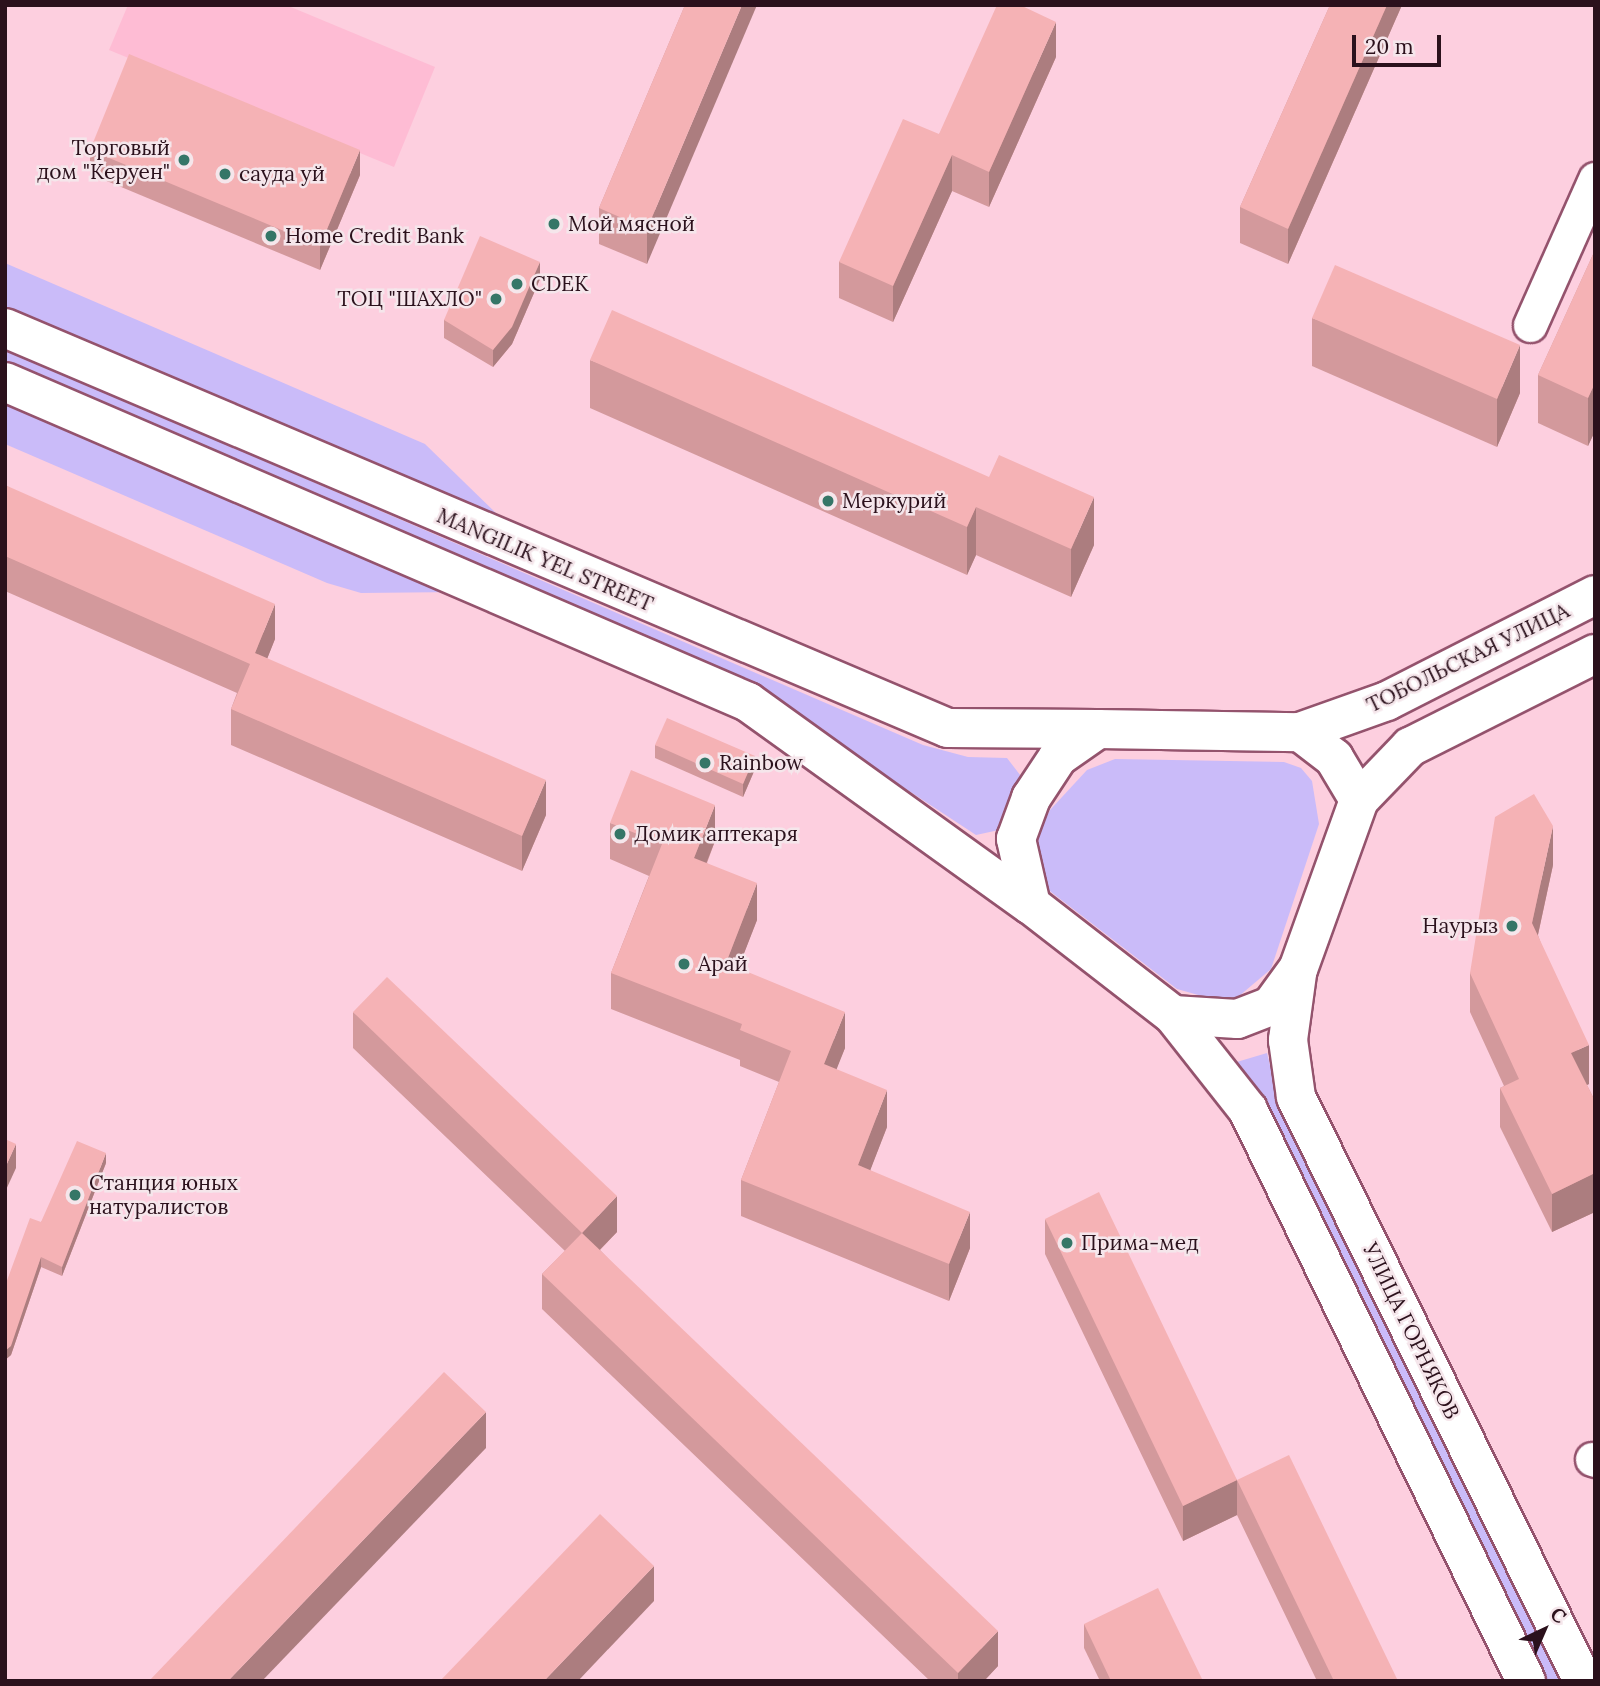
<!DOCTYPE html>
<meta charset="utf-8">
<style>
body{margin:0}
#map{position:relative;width:1600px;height:1686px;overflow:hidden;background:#fdcfdf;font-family:Lora,serif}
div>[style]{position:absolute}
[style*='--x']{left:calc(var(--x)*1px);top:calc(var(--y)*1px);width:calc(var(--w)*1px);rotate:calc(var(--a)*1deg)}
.built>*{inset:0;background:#febcd4}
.green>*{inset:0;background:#cabbf9}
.roads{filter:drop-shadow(2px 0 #94536d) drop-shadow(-2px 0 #94536d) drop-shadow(0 2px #94536d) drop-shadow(0 -2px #94536d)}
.street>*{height:33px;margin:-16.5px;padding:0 16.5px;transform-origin:16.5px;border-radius:16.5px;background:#fff}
.secondary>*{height:38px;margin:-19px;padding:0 19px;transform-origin:19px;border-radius:19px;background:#fff}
.wall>*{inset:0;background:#d3999c}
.shaded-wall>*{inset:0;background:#ac7d7f}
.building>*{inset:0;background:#f5b2b5}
.dots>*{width:19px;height:19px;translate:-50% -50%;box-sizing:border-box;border:4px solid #f5e6eb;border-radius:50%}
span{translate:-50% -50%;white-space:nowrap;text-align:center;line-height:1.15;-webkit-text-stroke:5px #f5e6eb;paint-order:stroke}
.poi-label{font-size:21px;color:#2b111c}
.right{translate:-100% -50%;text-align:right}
.left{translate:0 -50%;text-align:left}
.street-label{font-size:21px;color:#2b111c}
.frame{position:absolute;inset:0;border:7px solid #2b111c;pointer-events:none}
.north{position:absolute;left:1509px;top:1595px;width:70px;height:70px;-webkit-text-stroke:5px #f5e6eb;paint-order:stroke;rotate:44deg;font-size:19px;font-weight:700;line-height:28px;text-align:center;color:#2b111c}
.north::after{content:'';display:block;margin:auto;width:24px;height:32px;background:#2b111c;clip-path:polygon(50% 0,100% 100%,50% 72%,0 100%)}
.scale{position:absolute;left:1352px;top:35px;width:89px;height:32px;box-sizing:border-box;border:4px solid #2b111c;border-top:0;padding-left:9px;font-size:21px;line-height:24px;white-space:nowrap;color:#2b111c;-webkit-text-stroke:5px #f5e6eb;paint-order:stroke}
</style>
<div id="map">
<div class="built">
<i style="clip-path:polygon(128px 5px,286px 5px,435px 67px,394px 167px,109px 50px)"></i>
</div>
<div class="green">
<i style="clip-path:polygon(5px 263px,425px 444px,500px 517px,5px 307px)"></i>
<i style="clip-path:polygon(5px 349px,923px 745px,968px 757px,1007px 758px,1024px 780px,999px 830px,976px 835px,763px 695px,5px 367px)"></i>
<i style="clip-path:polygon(5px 399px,459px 592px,361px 593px,327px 583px,5px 444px)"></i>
<i style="clip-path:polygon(1115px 759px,1284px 762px,1301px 768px,1312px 781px,1319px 824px,1271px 969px,1238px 997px,1216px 1000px,1177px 989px,1051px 892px,1036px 873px,1039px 832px,1050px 810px,1087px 770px)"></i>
<i style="clip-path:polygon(1267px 1053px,1280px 1106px,1565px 1681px,1545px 1681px,1259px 1101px,1230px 1064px)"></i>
</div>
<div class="roads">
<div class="street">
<i style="--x:1530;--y:325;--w:160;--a:-66"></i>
<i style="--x:1592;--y:1459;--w:3;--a:18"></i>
</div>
<div class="secondary">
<i style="--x:5;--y:328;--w:1024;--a:22.99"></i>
<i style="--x:948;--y:728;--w:150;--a:0.4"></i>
<i style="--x:5;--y:382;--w:809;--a:23.3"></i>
<i style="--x:748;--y:702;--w:348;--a:35.7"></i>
<i style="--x:1300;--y:732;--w:43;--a:37.4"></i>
<i style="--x:1334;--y:758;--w:49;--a:59.2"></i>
<i style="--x:1359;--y:800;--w:180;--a:109.8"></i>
<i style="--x:1298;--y:969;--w:46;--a:126.1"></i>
<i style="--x:1271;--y:1006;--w:36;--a:159"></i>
<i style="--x:1237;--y:1019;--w:64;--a:-176.4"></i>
<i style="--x:1173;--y:1015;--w:180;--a:-142.2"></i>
<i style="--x:1031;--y:905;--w:68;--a:-102.8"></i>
<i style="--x:1016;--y:839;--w:44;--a:-69.9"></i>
<i style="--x:1031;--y:798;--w:49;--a:-56.6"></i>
<i style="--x:1058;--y:757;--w:49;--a:-35"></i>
<i style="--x:1098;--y:729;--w:202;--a:0.9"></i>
<i style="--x:1300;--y:732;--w:92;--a:-19.6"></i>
<i style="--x:1387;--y:701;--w:233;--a:-27"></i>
<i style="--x:1359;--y:800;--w:74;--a:-46.1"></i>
<i style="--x:1410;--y:747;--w:207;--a:-26.7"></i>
<i style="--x:1297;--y:974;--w:67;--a:97.8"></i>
<i style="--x:1288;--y:1040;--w:58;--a:82"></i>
<i style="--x:1296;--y:1097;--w:651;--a:63.83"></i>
<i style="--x:1173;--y:1015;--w:121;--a:51.7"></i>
<i style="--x:1248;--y:1110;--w:635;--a:64.04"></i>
</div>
</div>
<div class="wall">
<i style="clip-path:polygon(685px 5px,647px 264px,599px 244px,599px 208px)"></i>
<i style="clip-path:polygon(1330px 5px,1402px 5px,1288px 264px,1240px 243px,1240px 207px)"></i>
<i style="clip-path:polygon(1056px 57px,989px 207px,952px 191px,893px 322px,839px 298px,839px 262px,939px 134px)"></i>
<i style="clip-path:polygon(90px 150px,360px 175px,320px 270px,90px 174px)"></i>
<i style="clip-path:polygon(1595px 250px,1595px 431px,1588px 446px,1538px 423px,1538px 375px)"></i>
<i style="clip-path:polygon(540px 279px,512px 344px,493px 367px,444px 338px,444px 320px)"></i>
<i style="clip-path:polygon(1312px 318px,1520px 393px,1497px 447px,1312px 366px)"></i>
<i style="clip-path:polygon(590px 360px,1094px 545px,1071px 597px,976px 555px,967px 575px,590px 408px)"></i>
<i style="clip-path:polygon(5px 485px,275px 639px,267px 659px,546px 815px,522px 871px,231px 745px,231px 709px,237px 693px,5px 591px)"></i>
<i style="clip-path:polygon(655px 745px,755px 769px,743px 797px,655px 758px)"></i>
<i style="clip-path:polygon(610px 823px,715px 841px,707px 863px,757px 920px,738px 968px,845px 1048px,836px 1069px,887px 1127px,870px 1170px,970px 1248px,949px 1301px,741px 1216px,741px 1180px,779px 1082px,740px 1066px,740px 1060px,611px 1009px,611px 973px,649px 876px,610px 859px)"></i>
<i style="clip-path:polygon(1553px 865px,1538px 935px,1589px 1084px,1587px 1085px,1595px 1101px,1595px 1212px,1552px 1232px,1500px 1127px,1500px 1088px,1504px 1086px,1470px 1012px,1470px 973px)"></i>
<i style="clip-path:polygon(353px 1012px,617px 1232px,600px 1250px,998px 1666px,984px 1681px,930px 1681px,542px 1309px,542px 1274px,565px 1251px,353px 1048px)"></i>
<i style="clip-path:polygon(106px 1163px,62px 1276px,41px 1267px,11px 1355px,5px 1360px,5px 1286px,41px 1222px)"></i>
<i style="clip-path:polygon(1045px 1219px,1237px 1480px,1398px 1681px,1317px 1681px,1237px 1515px,1183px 1541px,1045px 1254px)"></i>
<i style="clip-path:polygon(1084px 1624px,1203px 1681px,1100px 1681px,1084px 1648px)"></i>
</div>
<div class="shaded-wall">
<i style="clip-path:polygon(742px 5px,757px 5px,647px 264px,647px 229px)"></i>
<i style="clip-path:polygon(1387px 5px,1402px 5px,1288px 264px,1288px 229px)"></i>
<i style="clip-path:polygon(1056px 22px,1056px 57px,989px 207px,989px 172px)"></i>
<i style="clip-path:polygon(360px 150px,360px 175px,320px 270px,320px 246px)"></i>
<i style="clip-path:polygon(952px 155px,952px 191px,893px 322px,893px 286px)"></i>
<i style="clip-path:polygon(540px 262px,540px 279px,512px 344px,493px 367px,493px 350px)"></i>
<i style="clip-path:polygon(1520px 345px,1520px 393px,1497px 447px,1497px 399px)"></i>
<i style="clip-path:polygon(1595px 383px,1595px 431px,1588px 446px,1588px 398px)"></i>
<i style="clip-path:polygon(1094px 497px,1094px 545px,1071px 597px,1071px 549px)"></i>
<i style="clip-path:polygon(976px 507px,976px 555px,967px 575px,967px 527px)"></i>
<i style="clip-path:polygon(275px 604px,275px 639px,255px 689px,255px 653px)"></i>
<i style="clip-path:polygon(755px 756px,755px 769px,743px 797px,743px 784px)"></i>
<i style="clip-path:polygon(546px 780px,546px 815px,522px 871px,522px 836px)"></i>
<i style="clip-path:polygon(715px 805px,715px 841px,694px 894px,694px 858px)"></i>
<i style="clip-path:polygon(1553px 826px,1553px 865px,1532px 962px,1532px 923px)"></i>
<i style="clip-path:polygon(757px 883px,757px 920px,726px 1000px,726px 963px)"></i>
<i style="clip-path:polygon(845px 1012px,845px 1048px,824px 1101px,824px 1064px)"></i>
<i style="clip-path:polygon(1589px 1045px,1589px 1084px,1571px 1092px,1571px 1053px)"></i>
<i style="clip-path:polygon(887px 1090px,887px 1127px,858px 1202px,858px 1165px)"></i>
<i style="clip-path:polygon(16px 1144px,16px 1168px,5px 1192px,5px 1168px)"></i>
<i style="clip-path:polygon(106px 1153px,106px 1163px,62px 1276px,62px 1267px)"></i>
<i style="clip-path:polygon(1595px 1173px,1595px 1212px,1552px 1232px,1552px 1194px)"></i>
<i style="clip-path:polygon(617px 1196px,617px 1232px,582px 1268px,582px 1233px)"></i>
<i style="clip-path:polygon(970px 1212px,970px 1248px,949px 1301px,949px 1264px)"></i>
<i style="clip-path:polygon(41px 1257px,41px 1267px,11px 1355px,5px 1360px,5px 1351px)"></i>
<i style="clip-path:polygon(486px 1412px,486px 1448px,262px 1681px,228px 1681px)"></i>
<i style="clip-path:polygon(1237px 1480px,1237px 1515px,1183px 1541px,1183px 1506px)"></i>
<i style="clip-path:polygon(654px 1566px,654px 1601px,578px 1681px,544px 1681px)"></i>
<i style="clip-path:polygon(998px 1631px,998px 1666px,984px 1681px,958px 1681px,958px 1673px)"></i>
</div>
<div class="building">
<i style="clip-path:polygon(685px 5px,742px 5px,647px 229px,599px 208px)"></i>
<i style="clip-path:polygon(997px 5px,1020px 5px,1056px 22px,989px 172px,952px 155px,893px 286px,839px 262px,903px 119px,939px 134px)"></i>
<i style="clip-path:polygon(1330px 5px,1387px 5px,1288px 229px,1240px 207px)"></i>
<i style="clip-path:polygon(129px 54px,360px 150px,320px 246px,90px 150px)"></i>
<i style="clip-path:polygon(480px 236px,540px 262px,512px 327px,493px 350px,444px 320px)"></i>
<i style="clip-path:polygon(1595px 250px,1595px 383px,1588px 398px,1538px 375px)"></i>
<i style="clip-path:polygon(1335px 265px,1520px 345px,1497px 399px,1312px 318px)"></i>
<i style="clip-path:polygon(612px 310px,989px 477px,999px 455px,1094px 497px,1071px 549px,976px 507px,967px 527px,590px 360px)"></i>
<i style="clip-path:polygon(5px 485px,275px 604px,255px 653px,546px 780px,522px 836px,231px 709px,250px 664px,5px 556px)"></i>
<i style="clip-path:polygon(667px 718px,755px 756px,743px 784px,655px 745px)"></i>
<i style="clip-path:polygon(631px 770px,715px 805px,694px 858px,757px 883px,726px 963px,845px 1012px,824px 1064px,887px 1090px,858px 1165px,970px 1212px,949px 1264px,741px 1180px,791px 1051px,740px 1030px,742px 1024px,611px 973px,662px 844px,610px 823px)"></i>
<i style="clip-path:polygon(1534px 794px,1553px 826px,1532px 923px,1589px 1045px,1571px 1053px,1595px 1101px,1595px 1173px,1552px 1194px,1500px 1088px,1519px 1079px,1470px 973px,1495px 817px)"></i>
<i style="clip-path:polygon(387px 977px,617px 1196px,582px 1233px,353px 1012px)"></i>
<i style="clip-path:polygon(5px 1139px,16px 1144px,5px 1168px)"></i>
<i style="clip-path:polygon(77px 1141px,106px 1153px,62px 1267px,41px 1257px,11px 1346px,5px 1351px,5px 1286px,30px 1218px,41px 1222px)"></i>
<i style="clip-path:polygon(1099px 1192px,1237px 1480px,1183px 1506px,1045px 1219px)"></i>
<i style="clip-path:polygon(582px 1233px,998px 1631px,958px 1673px,542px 1274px)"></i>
<i style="clip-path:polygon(444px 1372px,486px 1412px,228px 1681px,149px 1681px)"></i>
<i style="clip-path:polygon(1289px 1455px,1398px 1681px,1334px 1681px,1237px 1480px)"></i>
<i style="clip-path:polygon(600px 1514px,654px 1566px,544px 1681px,440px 1681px)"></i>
<i style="clip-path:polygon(1158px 1588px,1203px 1681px,1111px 1681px,1084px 1624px)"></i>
</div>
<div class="dots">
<i style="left:184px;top:160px;background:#357667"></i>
<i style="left:225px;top:174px;background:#357667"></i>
<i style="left:554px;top:224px;background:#357667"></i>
<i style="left:271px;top:236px;background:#357667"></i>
<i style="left:517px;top:284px;background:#357667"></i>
<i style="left:496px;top:299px;background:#357667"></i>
<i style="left:828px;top:501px;background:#357667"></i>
<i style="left:705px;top:763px;background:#357667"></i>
<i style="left:620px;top:834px;background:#357667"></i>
<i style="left:1512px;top:926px;background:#357667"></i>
<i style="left:684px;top:964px;background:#357667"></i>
<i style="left:75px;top:1195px;background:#357667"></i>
<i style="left:1067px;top:1243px;background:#357667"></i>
</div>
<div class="poi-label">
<span class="right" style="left:170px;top:160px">Торговый<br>дом "Керуен"</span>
<span class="left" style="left:239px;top:174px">сауда уй</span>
<span class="left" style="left:568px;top:224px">Мой мясной</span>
<span class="left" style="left:285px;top:236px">Home Credit Bank</span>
<span class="left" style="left:531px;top:284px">CDEK</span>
<span class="right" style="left:482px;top:299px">ТОЦ "ШАХЛО"</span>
<span class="left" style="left:842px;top:501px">Меркурий</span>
<span class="left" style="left:719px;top:763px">Rainbow</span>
<span class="left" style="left:634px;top:834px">Домик аптекаря</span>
<span class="right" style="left:1498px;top:926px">Наурыз</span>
<span class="left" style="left:698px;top:964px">Арай</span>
<span class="left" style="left:89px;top:1195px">Станция юных<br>натуралистов</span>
<span class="left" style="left:1081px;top:1243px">Прима-мед</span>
</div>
<div class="street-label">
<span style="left:545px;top:560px;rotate:23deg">MANGILIK YEL STREET</span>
<span style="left:1468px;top:658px;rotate:-26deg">ТОБОЛЬСКАЯ УЛИЦА</span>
<span style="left:1411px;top:1331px;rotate:64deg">УЛИЦА ГОРНЯКОВ</span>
</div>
<div class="frame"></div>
<div class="north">С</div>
<div class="scale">20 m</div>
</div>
